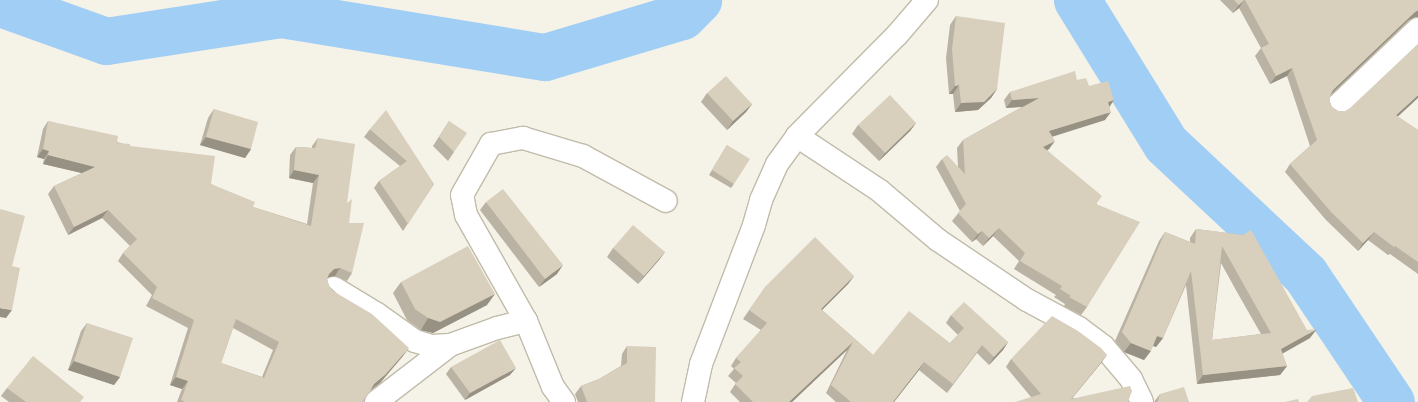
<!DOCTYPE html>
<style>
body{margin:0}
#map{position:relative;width:1418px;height:402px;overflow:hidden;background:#f5f2e8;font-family:"Space Grotesk",sans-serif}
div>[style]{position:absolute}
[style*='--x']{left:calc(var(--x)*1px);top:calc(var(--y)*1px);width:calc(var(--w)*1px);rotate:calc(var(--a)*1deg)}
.river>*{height:47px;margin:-23.5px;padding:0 23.5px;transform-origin:23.5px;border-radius:23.5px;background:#a1cef5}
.roads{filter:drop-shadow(1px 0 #c1bbaa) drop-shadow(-1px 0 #c1bbaa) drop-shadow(0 1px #c1bbaa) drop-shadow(0 -1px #c1bbaa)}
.street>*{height:22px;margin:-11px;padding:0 11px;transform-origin:11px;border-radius:11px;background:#fff}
.wall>*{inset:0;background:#bab2a3}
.shaded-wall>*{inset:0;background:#979184}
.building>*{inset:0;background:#d8cfbd}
span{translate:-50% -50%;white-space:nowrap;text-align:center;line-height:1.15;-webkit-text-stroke:3px #fff;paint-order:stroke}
</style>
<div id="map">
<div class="river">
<i style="--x:1077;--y:0;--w:169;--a:58.3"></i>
<i style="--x:1166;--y:144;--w:190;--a:43.1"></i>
<i style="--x:1305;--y:274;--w:154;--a:56.1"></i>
<i style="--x:0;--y:3;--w:113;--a:19.7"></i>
<i style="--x:106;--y:41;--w:177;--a:-8.8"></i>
<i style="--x:281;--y:14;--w:267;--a:9.3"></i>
<i style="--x:545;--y:57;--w:143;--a:-16.7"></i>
<i style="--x:682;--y:16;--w:23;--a:-45"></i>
</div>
<div class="roads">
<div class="street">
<i style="--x:1336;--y:107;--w:113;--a:-43.6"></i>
<i style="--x:797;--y:136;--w:100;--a:33.5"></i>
<i style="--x:880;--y:191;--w:76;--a:40.2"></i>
<i style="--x:938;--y:240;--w:107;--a:34"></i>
<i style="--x:1027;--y:300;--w:59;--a:28.3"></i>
<i style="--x:1079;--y:328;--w:31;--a:37"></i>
<i style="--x:1104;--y:347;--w:42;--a:49.8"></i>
<i style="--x:1131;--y:379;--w:25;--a:64"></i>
<i style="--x:334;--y:288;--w:50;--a:31.2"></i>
<i style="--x:377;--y:314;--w:47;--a:35.4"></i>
<i style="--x:415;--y:341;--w:17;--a:17"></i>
<i style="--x:431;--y:346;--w:19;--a:-3"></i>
<i style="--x:376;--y:402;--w:93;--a:-37.6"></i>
<i style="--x:450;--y:345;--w:50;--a:-19.9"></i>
<i style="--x:497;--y:328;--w:30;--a:-14"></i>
<i style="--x:564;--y:402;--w:19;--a:-126"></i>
<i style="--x:553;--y:387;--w:71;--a:-112.2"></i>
<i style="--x:526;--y:321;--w:122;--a:-119.5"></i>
<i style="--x:466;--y:215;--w:20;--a:-101"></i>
<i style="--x:462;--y:195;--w:59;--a:-60.4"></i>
<i style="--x:491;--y:144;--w:33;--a:-11"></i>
<i style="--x:523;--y:138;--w:63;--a:16.7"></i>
<i style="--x:583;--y:156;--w:94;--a:28.5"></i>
<i style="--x:693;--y:402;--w:39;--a:-78"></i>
<i style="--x:701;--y:364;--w:149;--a:-69.1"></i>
<i style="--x:754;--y:225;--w:26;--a:-74"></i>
<i style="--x:761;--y:200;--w:39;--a:-66"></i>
<i style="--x:777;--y:164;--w:34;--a:-54"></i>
<i style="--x:797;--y:136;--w:142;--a:-45.3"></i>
<i style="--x:897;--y:35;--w:46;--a:-49.4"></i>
</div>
</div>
<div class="wall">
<i style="clip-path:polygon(1220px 0,1418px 0,1415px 17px,1409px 20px,1330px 96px,1330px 102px,1332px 107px,1338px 111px,1398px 117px,1418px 130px,1418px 274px,1390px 254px,1388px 255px,1368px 240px,1358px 251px,1326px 220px,1285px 172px,1290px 164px,1310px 146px,1287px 76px,1270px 84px,1255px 56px,1261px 48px,1239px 8px,1233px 13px)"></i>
<i style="clip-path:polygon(956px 16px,997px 89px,991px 98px,978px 110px,955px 112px,953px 94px,949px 94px,946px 58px,950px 25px)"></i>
<i style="clip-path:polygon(1077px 80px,1089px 86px,1114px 100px,1109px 107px,1105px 120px,1052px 137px,1049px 149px,1047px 150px,1097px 204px,1087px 307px,1081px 315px,1064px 306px,1065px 304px,1054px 297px,1056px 295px,1014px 269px,1019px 261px,993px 236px,983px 246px,976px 239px,972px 242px,952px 221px,960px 211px,936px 167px,942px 159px,958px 167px,957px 148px,963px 140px,1022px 107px,1006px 108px,1004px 100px,1010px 92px)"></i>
<i style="clip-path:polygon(707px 93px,752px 104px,746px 112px,727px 130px,701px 102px)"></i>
<i style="clip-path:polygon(214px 109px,251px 149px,245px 158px,200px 145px,208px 118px)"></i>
<i style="clip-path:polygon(evenodd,48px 121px,130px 146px,211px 184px,253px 207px,307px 224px,313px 183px,289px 178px,290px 155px,296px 147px,312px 148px,312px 146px,318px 138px,347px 203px,349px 223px,352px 273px,347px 281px,335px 276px,328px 277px,327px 279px,329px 286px,403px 356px,380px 383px,371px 390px,363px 402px,177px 402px,182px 389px,170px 385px,188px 328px,146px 306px,152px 295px,118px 261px,123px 253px,130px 246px,102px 218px,68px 235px,48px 194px,54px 186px,82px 173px,43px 164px,44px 159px,37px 157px,43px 129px,48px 121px,233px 328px,273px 350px,262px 377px,221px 363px,233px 328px)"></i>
<i style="clip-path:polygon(449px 121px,454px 152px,448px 161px,433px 146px)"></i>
<i style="clip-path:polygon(916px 123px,910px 131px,879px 161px,852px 134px,858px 125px)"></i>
<i style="clip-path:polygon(370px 129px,434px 184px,403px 231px,374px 188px,379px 181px,400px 166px,364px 137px)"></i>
<i style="clip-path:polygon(727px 145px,734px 184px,731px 188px,709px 175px)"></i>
<i style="clip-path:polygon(486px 202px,557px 274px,539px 287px,480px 210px)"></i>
<i style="clip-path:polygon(evenodd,1196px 229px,1243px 235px,1310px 338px,1282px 354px,1287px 366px,1280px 375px,1197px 384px,1186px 285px,1163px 338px,1156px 347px,1153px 346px,1144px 360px,1124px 352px,1115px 341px,1159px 241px,1165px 232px,1190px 242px,1190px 238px,1196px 229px,1221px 263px,1237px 292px,1261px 334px,1212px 340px,1221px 263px)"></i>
<i style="clip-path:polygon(613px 248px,665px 252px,659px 260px,638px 284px,607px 257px)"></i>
<i style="clip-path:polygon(854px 276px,848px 284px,822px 310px,873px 355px,950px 343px,958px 335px,946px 323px,951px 315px,1008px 342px,1003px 350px,989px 365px,977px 353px,947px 393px,919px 370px,894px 402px,836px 402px,826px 393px,847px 350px,792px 402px,740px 402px,730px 392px,736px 383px,728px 376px,734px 369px,731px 366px,736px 358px,761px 330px,743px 319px,766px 286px)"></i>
<i style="clip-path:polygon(401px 282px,487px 305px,433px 333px,421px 330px,407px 320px,393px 293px)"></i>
<i style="clip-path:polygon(87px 323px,120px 377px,114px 385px,68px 370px,81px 331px)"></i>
<i style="clip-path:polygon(627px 346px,655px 402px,578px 402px,575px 394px,581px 386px,599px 379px,621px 366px,622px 354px)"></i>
<i style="clip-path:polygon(1107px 355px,1101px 363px,1072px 398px,1128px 402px,1031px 397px,1006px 367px,1011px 359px)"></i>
<i style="clip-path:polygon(451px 367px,510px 375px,465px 400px,446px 374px)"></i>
<i style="clip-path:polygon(7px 388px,81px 402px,9px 402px,1px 396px)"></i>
<i style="clip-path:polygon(1160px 394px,1189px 402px,1154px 402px)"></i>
</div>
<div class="shaded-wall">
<i style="clip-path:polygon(1244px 0,1239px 8px,1233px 13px,1239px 5px)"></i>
<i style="clip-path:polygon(1418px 10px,1418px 17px,1415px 17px,1409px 20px,1327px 98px,1333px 90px,1415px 12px)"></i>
<i style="clip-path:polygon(1292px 68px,1287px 76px,1270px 84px,1276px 76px)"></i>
<i style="clip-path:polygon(959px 85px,953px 94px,949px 94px,955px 86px)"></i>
<i style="clip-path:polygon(997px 89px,991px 98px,978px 110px,955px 112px,961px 103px)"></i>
<i style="clip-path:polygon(1418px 95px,1418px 98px,1391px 123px,1396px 115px)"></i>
<i style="clip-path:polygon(1039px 98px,1033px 106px,1006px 108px,1012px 100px)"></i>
<i style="clip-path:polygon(1114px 100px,1108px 109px,1108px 102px)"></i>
<i style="clip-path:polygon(752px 104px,746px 112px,727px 130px,733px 121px)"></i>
<i style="clip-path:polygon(1111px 112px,1105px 120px,1044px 139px,1049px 131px)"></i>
<i style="clip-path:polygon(916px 123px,910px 131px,879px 161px,885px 153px)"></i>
<i style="clip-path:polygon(206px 137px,251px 149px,245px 158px,200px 145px)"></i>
<i style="clip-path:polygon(1055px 141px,1049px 149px,1037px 156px,1043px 147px)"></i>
<i style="clip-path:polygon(43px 149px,49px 151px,44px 159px,37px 157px)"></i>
<i style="clip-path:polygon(48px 155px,95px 167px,90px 175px,43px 164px)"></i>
<i style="clip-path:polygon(294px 170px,319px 175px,313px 183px,289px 178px)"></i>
<i style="clip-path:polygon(108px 210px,102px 218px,68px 235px,74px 227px)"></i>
<i style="clip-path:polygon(999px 228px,993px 236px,983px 246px,989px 238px)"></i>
<i style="clip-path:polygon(982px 231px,976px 239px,972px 242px,978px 234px)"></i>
<i style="clip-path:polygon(1374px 232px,1368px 240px,1358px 251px,1363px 243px)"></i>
<i style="clip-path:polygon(665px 252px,659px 260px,638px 284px,644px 276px)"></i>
<i style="clip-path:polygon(563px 265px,557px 274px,539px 287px,545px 279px)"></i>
<i style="clip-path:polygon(340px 268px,335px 276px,328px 277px,323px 282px,329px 274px,334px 269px)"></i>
<i style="clip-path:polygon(854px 276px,848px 284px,815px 317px,821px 309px)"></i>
<i style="clip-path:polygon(495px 294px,487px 305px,433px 333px,421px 330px,428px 318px)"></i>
<i style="clip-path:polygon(0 308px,12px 310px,6px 318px,0 317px)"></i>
<i style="clip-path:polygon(1317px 329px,1310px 338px,1274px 358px,1281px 349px)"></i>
<i style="clip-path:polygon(1157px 336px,1163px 338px,1156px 347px,1151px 345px)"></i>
<i style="clip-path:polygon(853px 342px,847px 350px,792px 402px,789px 402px)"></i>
<i style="clip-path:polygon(1008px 342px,1003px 350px,989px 365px,994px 357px)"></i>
<i style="clip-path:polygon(1131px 343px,1151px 351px,1144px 360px,1124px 352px)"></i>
<i style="clip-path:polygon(409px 348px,403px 356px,380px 383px,368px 392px,374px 384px)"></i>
<i style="clip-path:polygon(1107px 355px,1101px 363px,1069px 402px,1071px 399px)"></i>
<i style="clip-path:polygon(74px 361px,120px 377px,114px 385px,68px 370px)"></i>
<i style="clip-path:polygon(924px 362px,919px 370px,894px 402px,893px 402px)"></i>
<i style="clip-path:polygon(1287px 366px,1280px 375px,1197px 384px,1203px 375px)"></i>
<i style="clip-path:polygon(516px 368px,510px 375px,465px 400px,470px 393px)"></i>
<i style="clip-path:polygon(176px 377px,188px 381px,182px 389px,170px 385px)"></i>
</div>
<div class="building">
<i style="clip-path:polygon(1234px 0,1244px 0,1239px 5px)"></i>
<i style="clip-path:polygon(1245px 0,1418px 0,1418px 10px,1415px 12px,1333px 90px,1330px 96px,1330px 102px,1332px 107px,1338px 111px,1345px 111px,1350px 108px,1418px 44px,1418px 95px,1396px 115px,1418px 130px,1418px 262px,1395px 246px,1394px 247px,1374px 232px,1363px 243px,1331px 212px,1290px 164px,1317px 140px,1292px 68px,1276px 76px,1261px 48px,1269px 44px)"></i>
<i style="clip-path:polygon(956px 16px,1005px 23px,997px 89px,984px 102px,961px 103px,959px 85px,955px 86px,952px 49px)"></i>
<i style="clip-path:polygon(1075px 71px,1077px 80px,1086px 78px,1089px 86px,1108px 81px,1114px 100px,1108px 102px,1111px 112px,1049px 131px,1055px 141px,1043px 147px,1102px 196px,1096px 204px,1140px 222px,1087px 307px,1069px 297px,1071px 296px,1060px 289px,1062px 286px,1020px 261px,1025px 253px,999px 228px,989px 238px,982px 231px,978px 234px,958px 213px,966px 204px,942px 159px,947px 155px,965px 174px,963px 140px,1039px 98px,1012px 100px,1010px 92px)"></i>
<i style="clip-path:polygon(726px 76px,752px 104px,733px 121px,707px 93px)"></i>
<i style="clip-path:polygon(890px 95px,916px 123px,885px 153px,858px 125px)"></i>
<i style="clip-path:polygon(214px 109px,258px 122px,251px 149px,206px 137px)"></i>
<i style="clip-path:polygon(386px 110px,434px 184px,408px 224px,379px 181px,407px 161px,370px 129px)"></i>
<i style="clip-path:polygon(evenodd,48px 121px,118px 136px,117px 143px,130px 144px,130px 146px,215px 156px,211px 184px,255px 202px,253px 207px,311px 226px,319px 175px,294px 170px,296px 147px,315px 148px,318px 138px,355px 144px,347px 203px,352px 199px,349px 223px,364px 223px,352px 273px,340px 268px,334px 269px,329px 274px,327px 279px,329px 286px,333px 291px,372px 314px,409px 348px,385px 375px,374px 384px,369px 393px,362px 402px,185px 402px,181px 400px,188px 381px,176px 377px,194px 320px,152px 298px,157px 287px,123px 253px,137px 239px,108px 210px,74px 227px,54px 186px,95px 167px,48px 155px,49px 151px,43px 149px,48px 121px,236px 319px,279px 342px,264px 378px,221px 363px,236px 319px)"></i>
<i style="clip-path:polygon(449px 121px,467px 133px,454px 152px,439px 137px)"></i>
<i style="clip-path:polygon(727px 145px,750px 159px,734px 184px,712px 170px)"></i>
<i style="clip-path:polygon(503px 189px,563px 265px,545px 279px,486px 202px)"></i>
<i style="clip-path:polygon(0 209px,25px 216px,12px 266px,20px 268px,12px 310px,0 308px)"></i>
<i style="clip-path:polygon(633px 225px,665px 252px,644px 276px,613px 248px)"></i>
<i style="clip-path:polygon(evenodd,1196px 229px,1243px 235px,1251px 230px,1307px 330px,1317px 329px,1281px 349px,1287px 366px,1203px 375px,1191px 271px,1163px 338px,1157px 336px,1151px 351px,1131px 343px,1122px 332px,1165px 232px,1195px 244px,1196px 229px,1222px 246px,1271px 333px,1212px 340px,1222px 246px)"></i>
<i style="clip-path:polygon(815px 237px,854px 276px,821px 309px,873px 355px,909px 311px,950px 343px,964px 328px,951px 315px,964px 302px,1008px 342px,994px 357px,982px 345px,953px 384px,924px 362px,893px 402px,851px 402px,831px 385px,853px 342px,789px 402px,753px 402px,735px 384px,743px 376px,734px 368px,741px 362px,736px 358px,767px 323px,749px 310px,766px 286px)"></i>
<i style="clip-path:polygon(468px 246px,495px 294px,440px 322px,428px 318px,415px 309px,401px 282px)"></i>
<i style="clip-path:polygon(1052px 316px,1078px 331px,1101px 348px,1107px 355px,1071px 399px,1130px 386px,1132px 391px,1128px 402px,1015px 402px,1041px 394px,1011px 359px)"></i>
<i style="clip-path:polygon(87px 323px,133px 338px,120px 377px,74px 361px)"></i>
<i style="clip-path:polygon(500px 340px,516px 368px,470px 393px,451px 367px)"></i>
<i style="clip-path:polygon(627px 346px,656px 347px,655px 402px,587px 402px,581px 386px,599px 379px,627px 363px)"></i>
<i style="clip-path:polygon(33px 356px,84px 397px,80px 402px,26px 402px,7px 388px)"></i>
<i style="clip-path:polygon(1184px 387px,1189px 402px,1157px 402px,1158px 401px,1160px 394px)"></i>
<i style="clip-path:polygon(1353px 388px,1358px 402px,1307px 402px,1312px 396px)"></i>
<i style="clip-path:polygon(1298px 399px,1299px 402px,1285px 402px)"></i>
</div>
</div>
